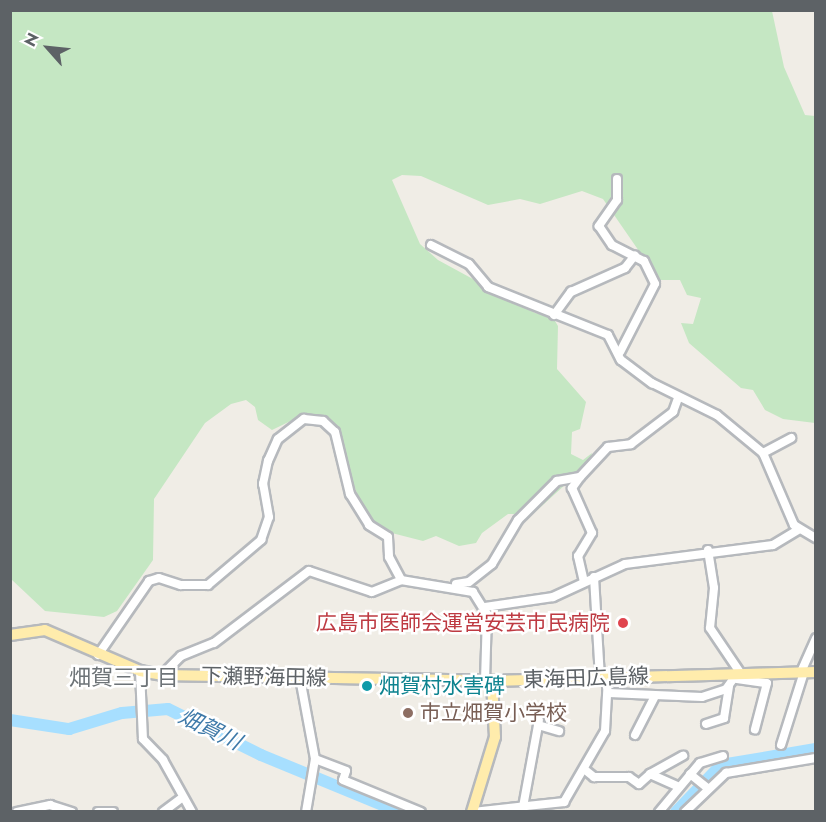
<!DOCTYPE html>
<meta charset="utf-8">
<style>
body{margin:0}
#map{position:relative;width:826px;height:822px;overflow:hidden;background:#f0ede6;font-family:Jost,"Noto Sans JP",sans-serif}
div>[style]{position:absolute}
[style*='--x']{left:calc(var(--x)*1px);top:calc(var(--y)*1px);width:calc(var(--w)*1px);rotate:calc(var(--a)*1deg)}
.green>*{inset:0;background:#c5e7c3}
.river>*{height:12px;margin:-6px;padding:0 6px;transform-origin:6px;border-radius:6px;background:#a7dfff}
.roads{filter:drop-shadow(2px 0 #b6b9bd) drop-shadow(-2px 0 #b6b9bd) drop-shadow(0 2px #b6b9bd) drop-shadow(0 -2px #b6b9bd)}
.minor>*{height:8px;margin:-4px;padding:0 4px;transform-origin:4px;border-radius:4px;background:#fff}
.major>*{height:10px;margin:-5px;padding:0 5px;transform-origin:5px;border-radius:5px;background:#ffecac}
.dots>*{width:16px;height:16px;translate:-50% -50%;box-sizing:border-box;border:3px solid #fff;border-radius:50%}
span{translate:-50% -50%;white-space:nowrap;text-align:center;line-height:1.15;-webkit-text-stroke:5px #fff;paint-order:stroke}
.health-label{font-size:21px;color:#be3a42}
.right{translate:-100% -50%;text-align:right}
.street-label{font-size:21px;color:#5d6266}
.culture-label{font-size:21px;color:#0d838f}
.left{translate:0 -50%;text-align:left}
.education-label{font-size:21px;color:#785e54}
.neighbourhood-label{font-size:22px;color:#6e7478}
.water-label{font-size:22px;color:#3f7aa9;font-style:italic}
.frame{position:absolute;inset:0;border:12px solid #5d6266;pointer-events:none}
.north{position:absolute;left:18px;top:18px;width:60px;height:60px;-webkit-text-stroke:4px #fff;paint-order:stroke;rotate:297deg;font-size:16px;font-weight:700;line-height:24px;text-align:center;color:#5d6266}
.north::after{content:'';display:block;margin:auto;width:21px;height:27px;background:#5d6266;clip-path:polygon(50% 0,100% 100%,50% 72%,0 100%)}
</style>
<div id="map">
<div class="green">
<i style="clip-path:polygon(11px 11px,772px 11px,784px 67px,805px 115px,815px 116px,815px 423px,783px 419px,765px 410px,753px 390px,741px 388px,689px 343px,681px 323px,693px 324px,701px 298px,687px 295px,680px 280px,659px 280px,603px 199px,582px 191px,540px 204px,520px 199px,488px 205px,421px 176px,402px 175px,392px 180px,420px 244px,438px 260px,535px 313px,552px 316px,558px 326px,557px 369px,586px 402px,580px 429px,572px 432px,571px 454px,583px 460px,592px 453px,589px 463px,533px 514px,508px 514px,482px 533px,476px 543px,459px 546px,436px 536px,423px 541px,384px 531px,365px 516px,332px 424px,321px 415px,305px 414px,272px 430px,258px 420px,255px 407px,246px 400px,231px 404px,205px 423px,154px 499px,153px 560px,117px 611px,104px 617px,45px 611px,11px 579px)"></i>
</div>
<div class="river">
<i style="--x:10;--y:720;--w:60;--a:8.7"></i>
<i style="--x:69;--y:729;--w:55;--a:-16.8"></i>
<i style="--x:122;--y:713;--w:46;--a:-5"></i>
<i style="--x:168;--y:709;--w:104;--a:26.3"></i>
<i style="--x:261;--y:755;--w:149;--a:22.4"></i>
<i style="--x:676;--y:812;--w:65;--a:-46.2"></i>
<i style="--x:721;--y:765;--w:96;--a:-9.6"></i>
</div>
<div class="roads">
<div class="minor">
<i style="--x:617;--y:179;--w:21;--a:90"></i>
<i style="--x:617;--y:200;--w:32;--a:125"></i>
<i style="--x:599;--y:226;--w:23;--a:56"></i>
<i style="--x:612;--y:245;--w:36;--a:27"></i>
<i style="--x:644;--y:261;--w:25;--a:64"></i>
<i style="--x:655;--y:284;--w:76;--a:117.2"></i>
<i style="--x:431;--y:245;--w:42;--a:26.6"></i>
<i style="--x:469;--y:264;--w:30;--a:50"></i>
<i style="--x:488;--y:287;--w:129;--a:21.8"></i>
<i style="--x:608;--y:335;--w:28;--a:63"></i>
<i style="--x:621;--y:360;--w:39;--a:37"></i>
<i style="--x:652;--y:383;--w:72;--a:26.2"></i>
<i style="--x:717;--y:415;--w:60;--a:39.6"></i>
<i style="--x:763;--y:453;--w:78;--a:66.7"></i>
<i style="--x:794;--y:525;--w:26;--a:31"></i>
<i style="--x:554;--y:315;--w:29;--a:-54"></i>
<i style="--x:571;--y:292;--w:59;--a:-24"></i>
<i style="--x:625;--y:268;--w:16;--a:-52"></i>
<i style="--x:763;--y:453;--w:32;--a:-28"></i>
<i style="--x:580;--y:477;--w:14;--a:126"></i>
<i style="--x:572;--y:488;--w:49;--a:66"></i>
<i style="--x:592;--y:533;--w:27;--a:121"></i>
<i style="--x:578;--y:556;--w:26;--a:77"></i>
<i style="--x:708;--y:550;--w:38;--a:81"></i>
<i style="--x:714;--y:588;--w:40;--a:95.7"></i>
<i style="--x:710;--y:628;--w:55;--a:56"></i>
<i style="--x:594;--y:577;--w:100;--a:86.6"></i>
<i style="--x:456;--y:584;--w:13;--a:-9"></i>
<i style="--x:469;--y:582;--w:29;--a:-38"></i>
<i style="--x:492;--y:564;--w:51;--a:-59.4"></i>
<i style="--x:518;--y:520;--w:55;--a:-45"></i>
<i style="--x:557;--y:481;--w:23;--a:-10"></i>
<i style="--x:580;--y:477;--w:41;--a:-47"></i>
<i style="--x:608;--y:447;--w:23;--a:-7"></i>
<i style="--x:631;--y:444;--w:53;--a:-37.3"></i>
<i style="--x:673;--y:412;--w:15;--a:-70"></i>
<i style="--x:485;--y:607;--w:69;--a:-8.4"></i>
<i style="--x:553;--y:597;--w:79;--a:-24.6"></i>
<i style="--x:625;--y:564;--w:149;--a:-7.3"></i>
<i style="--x:773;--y:545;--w:31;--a:-31"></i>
<i style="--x:98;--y:655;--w:90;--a:-55.4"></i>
<i style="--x:149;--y:581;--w:10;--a:-17"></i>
<i style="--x:159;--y:578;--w:23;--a:18"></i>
<i style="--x:181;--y:585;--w:27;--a:0"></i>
<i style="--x:208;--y:585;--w:70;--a:-40.3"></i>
<i style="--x:261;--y:540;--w:24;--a:-71"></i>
<i style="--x:269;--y:517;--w:34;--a:-100"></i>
<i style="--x:263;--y:484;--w:24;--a:-78"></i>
<i style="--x:268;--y:461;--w:24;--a:-66"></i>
<i style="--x:278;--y:439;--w:33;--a:-38"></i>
<i style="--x:304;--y:419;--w:19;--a:6"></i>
<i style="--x:323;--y:421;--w:16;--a:43"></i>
<i style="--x:335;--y:432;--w:64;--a:76.4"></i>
<i style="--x:350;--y:494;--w:36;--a:58"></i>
<i style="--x:369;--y:525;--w:22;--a:32"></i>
<i style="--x:388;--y:537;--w:20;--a:87"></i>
<i style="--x:389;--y:557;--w:26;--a:62"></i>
<i style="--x:140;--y:671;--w:68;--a:87.5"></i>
<i style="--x:143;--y:739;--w:29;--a:46"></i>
<i style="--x:163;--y:760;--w:60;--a:60.9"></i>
<i style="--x:801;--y:672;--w:37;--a:-66"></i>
<i style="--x:162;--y:675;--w:27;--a:-45"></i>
<i style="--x:181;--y:656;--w:35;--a:-22"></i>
<i style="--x:214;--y:643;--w:119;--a:-37.2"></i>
<i style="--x:309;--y:571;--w:66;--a:18.4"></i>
<i style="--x:372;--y:592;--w:31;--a:-22"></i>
<i style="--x:401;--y:580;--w:73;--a:9.5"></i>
<i style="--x:473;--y:592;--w:26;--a:58"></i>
<i style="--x:487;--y:614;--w:67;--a:91.7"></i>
<i style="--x:300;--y:678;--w:82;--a:79.5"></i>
<i style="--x:315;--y:759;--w:54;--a:99.6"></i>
<i style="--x:737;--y:679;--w:30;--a:8"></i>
<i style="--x:767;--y:683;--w:48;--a:104.6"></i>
<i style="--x:609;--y:693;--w:93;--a:2.5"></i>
<i style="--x:702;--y:697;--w:25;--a:-18"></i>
<i style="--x:726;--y:689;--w:19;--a:-54"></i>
<i style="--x:706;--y:724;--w:19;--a:-18"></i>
<i style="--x:724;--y:718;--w:32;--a:-81"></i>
<i style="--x:538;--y:725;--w:22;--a:16"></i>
<i style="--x:635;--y:735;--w:42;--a:-62.8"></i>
<i style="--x:781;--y:745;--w:77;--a:-72.5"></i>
<i style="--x:315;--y:759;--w:33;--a:21"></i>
<i style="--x:346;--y:771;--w:9;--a:108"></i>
<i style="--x:343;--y:780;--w:84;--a:22.3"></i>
<i style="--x:584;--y:769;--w:13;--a:39"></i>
<i style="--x:594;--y:777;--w:35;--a:0"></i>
<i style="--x:629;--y:777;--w:12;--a:35"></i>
<i style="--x:639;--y:784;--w:15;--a:-42"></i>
<i style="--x:650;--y:774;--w:32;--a:24"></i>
<i style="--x:650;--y:774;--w:38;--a:-29"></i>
<i style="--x:690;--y:774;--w:21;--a:39"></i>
<i style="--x:523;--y:807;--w:88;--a:-79.6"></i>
<i style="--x:17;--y:812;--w:34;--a:-12"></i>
<i style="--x:50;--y:805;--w:23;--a:18"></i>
<i style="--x:98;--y:812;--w:15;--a:0"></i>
<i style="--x:163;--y:812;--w:21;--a:-37"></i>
<i style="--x:473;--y:812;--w:92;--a:-6.3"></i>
<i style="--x:564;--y:802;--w:82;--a:-60"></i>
<i style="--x:605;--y:731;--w:54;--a:-86.8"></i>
<i style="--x:659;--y:812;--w:64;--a:-50.1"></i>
<i style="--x:700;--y:763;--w:24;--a:-17"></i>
<i style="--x:685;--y:812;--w:57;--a:-43.6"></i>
<i style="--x:726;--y:773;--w:91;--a:-9.5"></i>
</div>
<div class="major">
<i style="--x:10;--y:635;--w:35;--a:-8"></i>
<i style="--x:45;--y:630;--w:103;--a:23.3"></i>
<i style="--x:140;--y:671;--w:22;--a:10"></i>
<i style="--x:162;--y:675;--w:330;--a:1"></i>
<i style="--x:492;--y:681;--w:324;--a:-1.6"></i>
<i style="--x:472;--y:812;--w:78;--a:-73"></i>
<i style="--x:495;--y:737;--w:56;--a:-93.1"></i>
</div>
</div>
<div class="dots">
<i style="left:623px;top:623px;background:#e0444e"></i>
<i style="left:367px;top:686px;background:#0f9aa8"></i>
<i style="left:408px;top:713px;background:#8d6e63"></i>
</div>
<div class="health-label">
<span class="right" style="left:610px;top:623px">広島市医師会運営安芸市民病院</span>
</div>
<div class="street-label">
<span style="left:264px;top:677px;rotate:1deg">下瀬野海田線</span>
<span style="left:586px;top:678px;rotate:-2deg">東海田広島線</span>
</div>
<div class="culture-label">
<span class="left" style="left:379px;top:686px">畑賀村水害碑</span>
</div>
<div class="education-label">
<span class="left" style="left:420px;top:713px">市立畑賀小学校</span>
</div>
<div class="neighbourhood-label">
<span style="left:124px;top:678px">畑賀三丁目</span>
</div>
<div class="water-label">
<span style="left:210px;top:729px;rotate:26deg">畑賀川</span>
</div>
<div class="frame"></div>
<div class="north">N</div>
</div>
